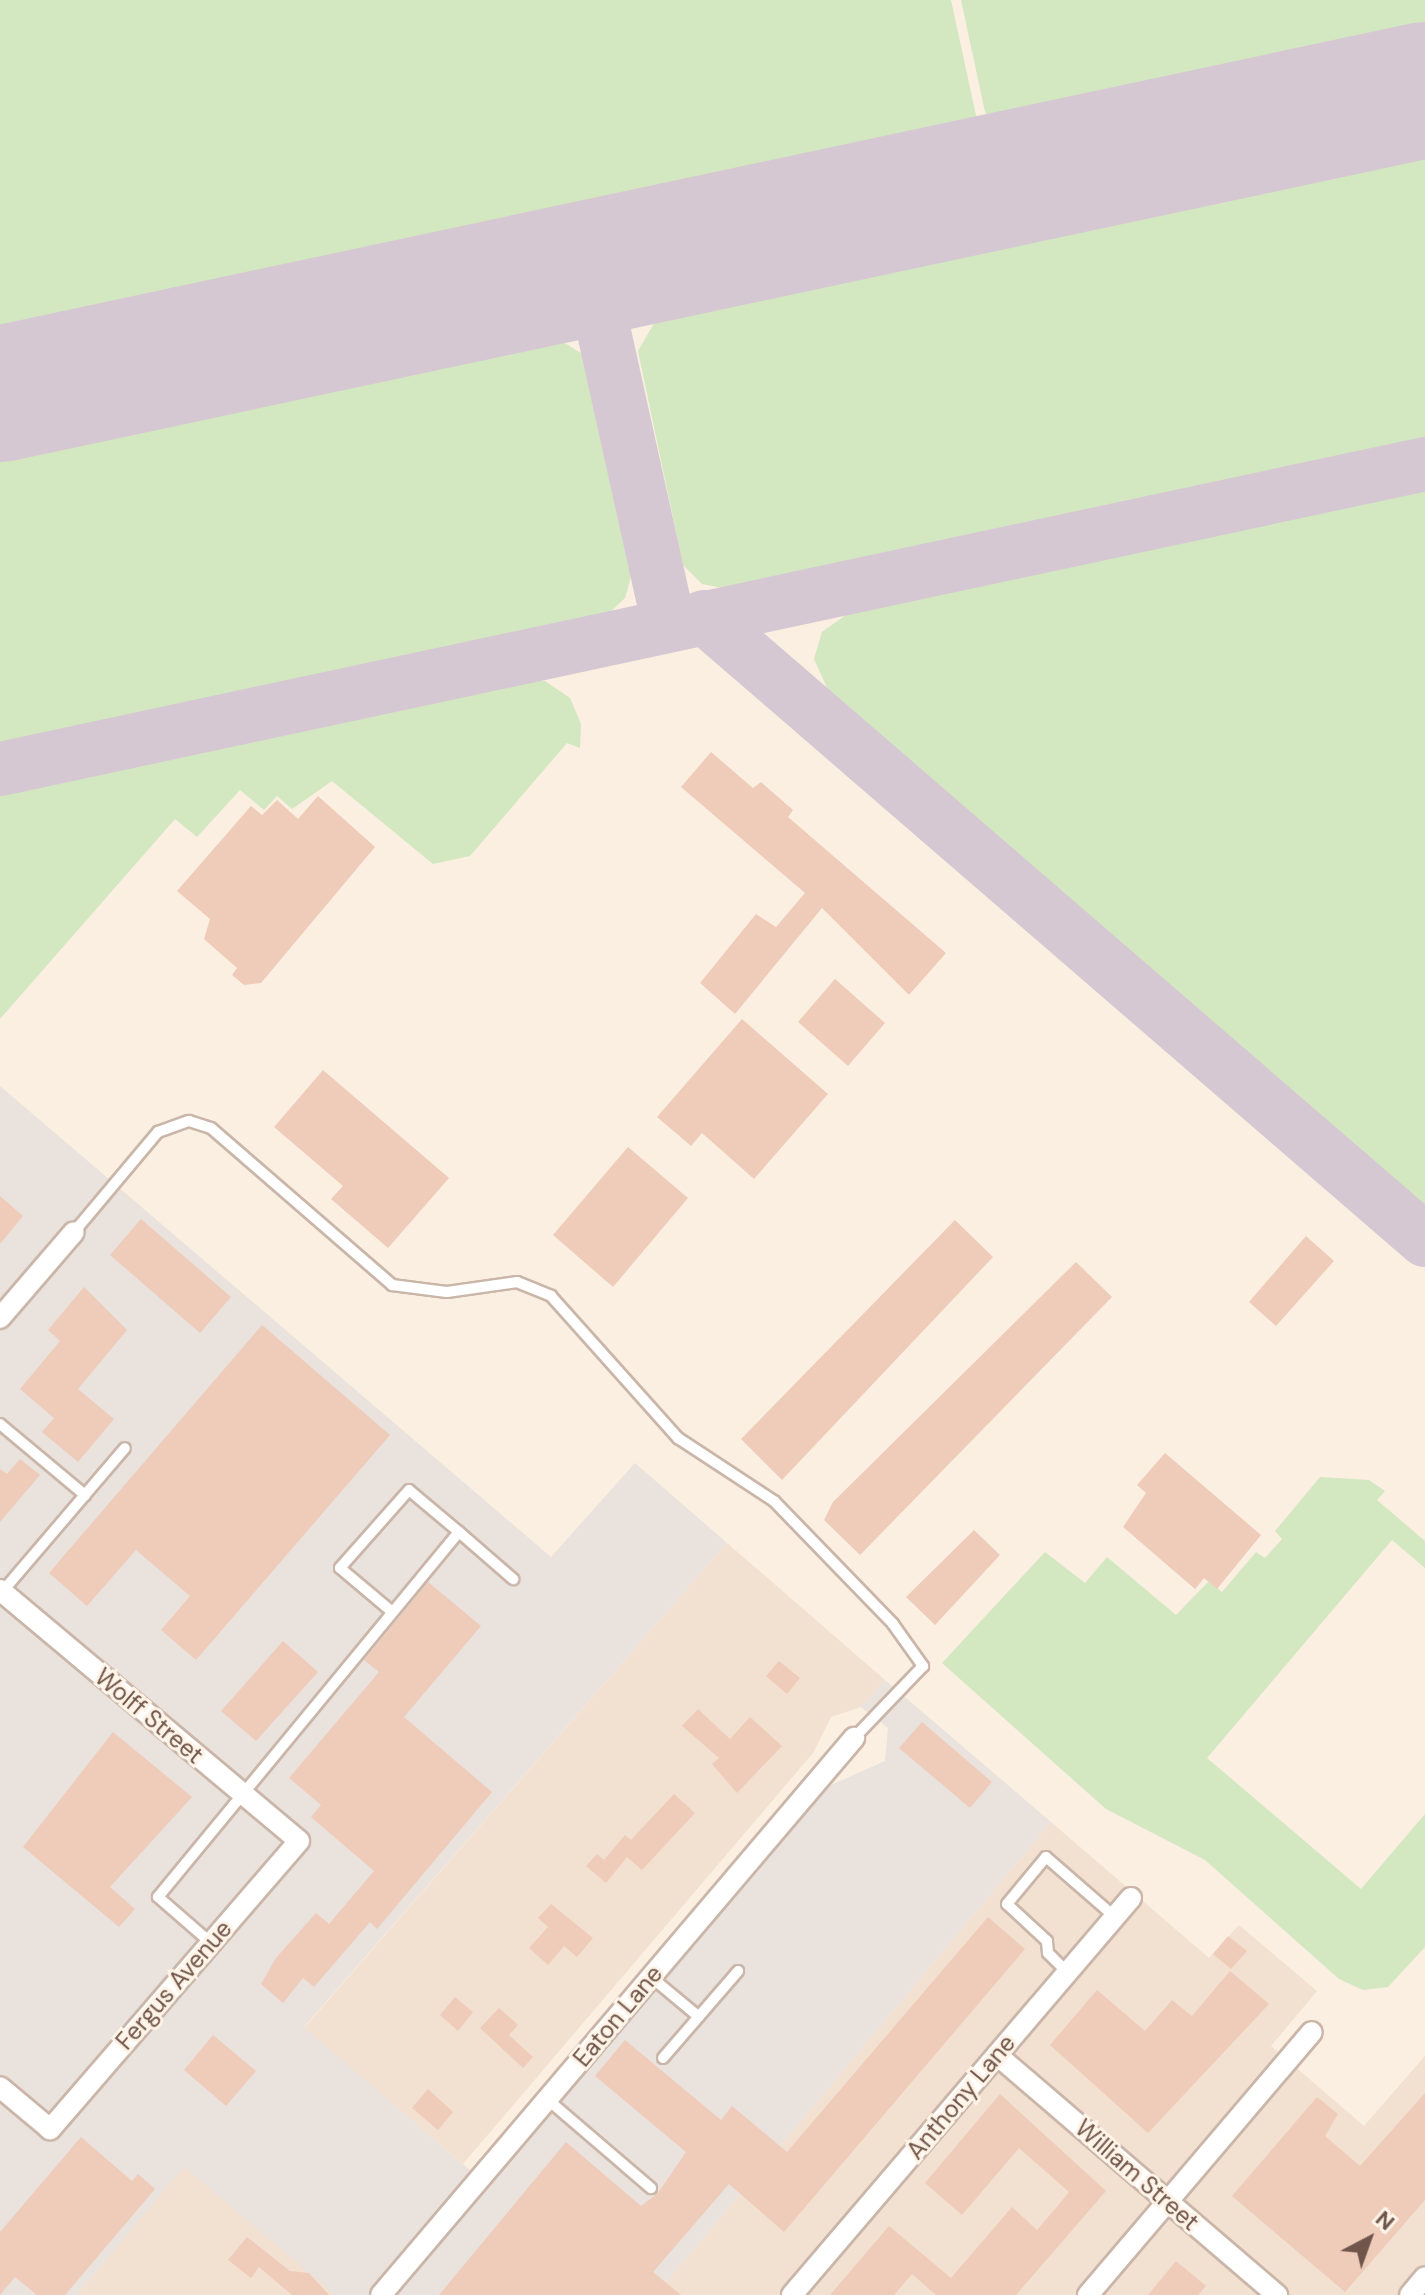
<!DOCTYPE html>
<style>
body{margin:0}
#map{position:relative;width:1425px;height:2295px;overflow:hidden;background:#fbefe1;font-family:"DM Sans",sans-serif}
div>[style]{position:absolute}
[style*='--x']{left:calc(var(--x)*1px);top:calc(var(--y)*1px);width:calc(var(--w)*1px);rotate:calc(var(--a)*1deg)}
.residential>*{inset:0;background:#f2e0d0}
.industrial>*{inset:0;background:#eae2dc}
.green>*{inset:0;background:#d3e7c1}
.taxiway>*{height:54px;margin:-27px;padding:0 27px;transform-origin:27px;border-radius:27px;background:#d6c8d2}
.runway>*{height:136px;margin:-68px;padding:0 68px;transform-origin:68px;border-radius:68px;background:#d6c8d2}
.building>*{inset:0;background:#efcbba}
.roads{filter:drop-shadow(2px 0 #cab6a9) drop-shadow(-2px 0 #cab6a9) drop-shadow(0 2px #cab6a9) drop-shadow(0 -2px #cab6a9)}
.service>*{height:10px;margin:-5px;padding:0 5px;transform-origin:5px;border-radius:5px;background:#fff}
.minor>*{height:20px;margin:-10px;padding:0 10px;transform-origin:10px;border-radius:10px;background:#fff}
span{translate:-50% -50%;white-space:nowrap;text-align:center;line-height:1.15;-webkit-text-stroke:6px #fef3e7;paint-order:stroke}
.street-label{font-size:24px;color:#70554a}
.north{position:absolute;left:1329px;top:2199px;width:80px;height:80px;-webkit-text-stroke:6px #fef3e7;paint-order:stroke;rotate:41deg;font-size:22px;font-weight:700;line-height:32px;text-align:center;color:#70554a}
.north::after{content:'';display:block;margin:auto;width:28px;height:36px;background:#70554a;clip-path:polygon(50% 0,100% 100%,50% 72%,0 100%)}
</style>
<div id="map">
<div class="residential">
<i style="clip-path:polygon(727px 1543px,885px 1680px,861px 1707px,831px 1717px,813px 1753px,463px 2164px,304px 2028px)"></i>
<i style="clip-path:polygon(1051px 1822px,1209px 1958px,1239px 1925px,1317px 1991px,1271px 2046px,1364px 2126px,1425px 2056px,1425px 2295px,656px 2295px)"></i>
<i style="clip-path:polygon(184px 2166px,325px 2286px,335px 2295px,77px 2295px)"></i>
</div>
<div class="industrial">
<i style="clip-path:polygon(0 1086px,551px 1557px,635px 1463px,727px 1543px,304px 2027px,487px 2185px,829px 1786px,885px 1761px,888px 1728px,861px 1707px,885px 1680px,1051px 1822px,656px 2295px,335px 2295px,184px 2167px,77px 2295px,0 2295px)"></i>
</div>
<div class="green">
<i style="clip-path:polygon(0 0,951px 0,977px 120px,969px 139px,0 345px)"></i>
<i style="clip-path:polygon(961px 0,1425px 0,1425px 39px,1001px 132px,985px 112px)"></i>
<i style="clip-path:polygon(1425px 135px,1425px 440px,728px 589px,702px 584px,683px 565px,638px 351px,668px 299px)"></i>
<i style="clip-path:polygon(539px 327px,584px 355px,597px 391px,632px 573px,625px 598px,607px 615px,0 745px,0 440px)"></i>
<i style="clip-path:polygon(1425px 487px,1425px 1219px,834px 703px,814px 659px,822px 632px,854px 609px)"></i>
<i style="clip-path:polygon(525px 680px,545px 681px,570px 698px,581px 724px,580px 748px,567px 743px,470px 856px,433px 864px,332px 781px,292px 809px,277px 796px,264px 810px,240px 790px,197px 837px,175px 819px,0 1019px,0 793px)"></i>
<i style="clip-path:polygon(1320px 1477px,1369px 1480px,1385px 1491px,1377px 1500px,1425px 1541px,1425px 1568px,1392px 1540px,1207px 1758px,1361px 1889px,1425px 1814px,1425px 1947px,1388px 1987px,1363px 1990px,1339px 1979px,1205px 1860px,1106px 1809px,942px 1663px,1045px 1552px,1085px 1583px,1107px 1557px,1176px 1615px,1209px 1581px,1222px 1592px,1256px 1552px,1265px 1558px,1282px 1539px,1275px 1531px)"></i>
</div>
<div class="taxiway">
<i style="--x:590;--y:269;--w:365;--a:77.5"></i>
<i style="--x:704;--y:617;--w:953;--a:40.83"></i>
<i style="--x:0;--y:769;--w:1457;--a:-12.08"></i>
</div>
<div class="runway">
<i style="--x:0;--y:394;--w:1457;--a:-12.04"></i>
</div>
<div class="building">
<i style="clip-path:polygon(711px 752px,753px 788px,761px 782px,793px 810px,788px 817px,946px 953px,909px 995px,822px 908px,735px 1014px,700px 983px,756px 914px,776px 927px,805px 893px,681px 787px)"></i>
<i style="clip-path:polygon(318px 796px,375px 847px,261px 983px,244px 985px,232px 975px,237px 968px,204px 939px,210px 919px,177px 891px,251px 806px,262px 815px,277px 800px,298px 819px)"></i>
<i style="clip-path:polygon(835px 979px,885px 1023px,848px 1066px,798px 1022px)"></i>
<i style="clip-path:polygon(742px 1019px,828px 1094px,754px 1179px,702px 1133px,691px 1146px,657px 1117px)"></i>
<i style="clip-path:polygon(323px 1070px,449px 1178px,388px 1248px,331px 1199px,343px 1186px,274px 1127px)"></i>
<i style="clip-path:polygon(628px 1147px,688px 1198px,613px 1287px,553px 1235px)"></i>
<i style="clip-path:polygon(0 1196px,23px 1216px,0 1244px)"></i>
<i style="clip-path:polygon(141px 1219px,231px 1297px,200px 1333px,110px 1255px)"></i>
<i style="clip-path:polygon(955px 1220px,993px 1257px,782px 1480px,741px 1439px)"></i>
<i style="clip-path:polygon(1306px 1236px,1334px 1261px,1276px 1326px,1249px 1302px)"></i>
<i style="clip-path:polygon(1076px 1262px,1112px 1297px,860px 1555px,824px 1520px,833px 1502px)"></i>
<i style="clip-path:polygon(84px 1287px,127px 1330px,78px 1389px,114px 1419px,78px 1462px,42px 1432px,54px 1418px,20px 1389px,60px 1341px,48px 1330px)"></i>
<i style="clip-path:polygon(262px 1325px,390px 1435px,196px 1660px,161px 1630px,190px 1596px,136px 1550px,87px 1606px,49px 1573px)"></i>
<i style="clip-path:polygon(1165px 1453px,1261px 1535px,1217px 1589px,1204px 1578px,1195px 1589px,1123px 1527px,1146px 1493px,1137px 1485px)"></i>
<i style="clip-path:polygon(20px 1459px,40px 1475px,0 1522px,0 1469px,7px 1474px)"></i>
<i style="clip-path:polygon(974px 1530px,1000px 1555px,935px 1625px,906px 1597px)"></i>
<i style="clip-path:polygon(428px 1582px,481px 1626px,404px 1717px,492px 1792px,377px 1929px,370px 1922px,314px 1987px,303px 1978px,283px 2003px,261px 1984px,276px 1958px,316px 1913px,329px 1924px,374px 1871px,311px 1817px,321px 1805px,289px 1778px,379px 1672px,364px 1660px)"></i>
<i style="clip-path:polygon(283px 1641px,318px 1672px,256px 1741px,221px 1711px)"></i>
<i style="clip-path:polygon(779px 1661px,800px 1678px,787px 1694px,766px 1676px)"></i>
<i style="clip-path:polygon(698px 1709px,730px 1739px,750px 1717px,782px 1746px,737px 1793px,712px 1764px,719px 1758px,682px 1726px)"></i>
<i style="clip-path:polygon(922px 1722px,992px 1782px,970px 1808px,899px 1748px)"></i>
<i style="clip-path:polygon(113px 1732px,192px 1797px,110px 1887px,135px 1909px,119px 1927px,23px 1847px)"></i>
<i style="clip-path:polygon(674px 1794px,695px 1813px,642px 1870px,627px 1857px,606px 1883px,586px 1866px,597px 1854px,604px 1860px,625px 1835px,631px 1840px)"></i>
<i style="clip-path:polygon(551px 1904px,593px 1938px,577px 1957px,564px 1946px,548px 1965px,529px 1948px,548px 1927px,538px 1918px)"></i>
<i style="clip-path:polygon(988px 1917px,1025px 1949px,784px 2232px,729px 2184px,653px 2272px,681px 2295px,439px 2295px,566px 2142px,641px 2206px,658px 2193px,686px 2152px,595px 2076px,625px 2040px,721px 2120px,732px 2106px,787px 2152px)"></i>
<i style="clip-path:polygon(1228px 1936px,1247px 1951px,1231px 1969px,1213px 1954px)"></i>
<i style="clip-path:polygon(1230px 1971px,1269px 2004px,1148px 2133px,1050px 2045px,1097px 1990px,1145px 2031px,1172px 2000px,1192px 2016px)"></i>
<i style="clip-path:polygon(455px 1997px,473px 2012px,458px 2031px,440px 2015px)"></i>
<i style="clip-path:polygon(499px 2008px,518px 2025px,509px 2035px,533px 2057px,523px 2068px,480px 2028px)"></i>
<i style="clip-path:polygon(213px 2035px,256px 2071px,226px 2106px,184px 2070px)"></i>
<i style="clip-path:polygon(428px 2089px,453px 2112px,438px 2130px,412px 2108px)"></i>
<i style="clip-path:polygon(1425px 2093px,1425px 2200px,1345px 2292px,1232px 2196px,1317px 2097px,1338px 2114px,1325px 2136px,1360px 2166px)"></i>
<i style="clip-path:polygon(1000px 2094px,1106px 2191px,1016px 2295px,936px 2295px,912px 2274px,894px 2295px,830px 2295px,889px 2226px,951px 2278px,1012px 2207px,1037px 2230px,1061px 2202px,1069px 2192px,1019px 2148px,962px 2215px,925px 2183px)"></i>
<i style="clip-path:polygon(81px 2137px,132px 2181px,138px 2174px,155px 2189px,65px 2295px,37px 2295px,15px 2277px,0 2295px,0 2232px)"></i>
<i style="clip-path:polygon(247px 2237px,290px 2271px,309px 2273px,329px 2295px,292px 2295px,259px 2267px,251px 2278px,228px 2260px)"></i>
<i style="clip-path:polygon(1176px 2261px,1206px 2286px,1198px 2295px,1148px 2295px)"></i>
</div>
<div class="roads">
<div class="service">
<i style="--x:74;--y:1232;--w:131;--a:-50"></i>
<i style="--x:158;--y:1132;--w:33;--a:-20"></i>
<i style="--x:189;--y:1121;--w:23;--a:18"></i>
<i style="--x:211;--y:1128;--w:240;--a:40.9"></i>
<i style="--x:392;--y:1285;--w:55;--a:7.3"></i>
<i style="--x:447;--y:1292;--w:71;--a:-8.1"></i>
<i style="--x:517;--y:1282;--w:37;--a:22"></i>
<i style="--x:551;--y:1296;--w:191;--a:48.2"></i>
<i style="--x:678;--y:1438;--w:115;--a:33.3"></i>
<i style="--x:774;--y:1501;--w:171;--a:45.9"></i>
<i style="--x:893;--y:1624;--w:52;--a:54.5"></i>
<i style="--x:923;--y:1666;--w:100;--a:133.8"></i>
<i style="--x:0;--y:1424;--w:111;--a:39.9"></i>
<i style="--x:459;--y:1532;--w:72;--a:41"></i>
<i style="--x:2;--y:1592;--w:189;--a:-49.5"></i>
<i style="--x:211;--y:1943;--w:70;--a:-139"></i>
<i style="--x:158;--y:1897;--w:473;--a:-50.5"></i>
<i style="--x:459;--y:1532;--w:65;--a:-140"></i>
<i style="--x:409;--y:1490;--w:104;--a:131.5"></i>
<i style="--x:340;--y:1568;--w:67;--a:40.1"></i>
<i style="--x:1067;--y:1972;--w:27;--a:-135"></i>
<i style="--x:1048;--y:1953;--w:12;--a:-95"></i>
<i style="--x:1047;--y:1941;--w:54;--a:-137.2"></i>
<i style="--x:1007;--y:1904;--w:61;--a:-50.3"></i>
<i style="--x:1046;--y:1857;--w:91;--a:41"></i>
<i style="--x:651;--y:1977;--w:62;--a:39.8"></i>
<i style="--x:663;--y:2058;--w:115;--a:-49.2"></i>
<i style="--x:547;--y:2099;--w:137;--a:40.6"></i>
</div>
<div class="minor">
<i style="--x:0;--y:1318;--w:113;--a:-49.3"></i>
<i style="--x:0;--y:1590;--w:390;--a:40"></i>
<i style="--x:299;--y:1841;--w:381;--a:130.8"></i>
<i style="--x:50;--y:2129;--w:65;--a:-140"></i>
<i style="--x:997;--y:2055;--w:369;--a:40.6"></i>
<i style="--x:381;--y:2295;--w:731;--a:-49.66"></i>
<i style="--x:792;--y:2295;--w:522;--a:-49.51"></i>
<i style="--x:1088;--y:2295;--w:345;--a:-49.6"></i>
<i style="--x:1410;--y:2295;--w:23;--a:-50"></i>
</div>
</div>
<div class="street-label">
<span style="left:149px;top:1716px;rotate:40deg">Wolff Street</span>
<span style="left:174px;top:1985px;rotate:-49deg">Fergus Avenue</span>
<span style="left:618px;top:2016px;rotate:-50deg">Eaton Lane</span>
<span style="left:961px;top:2097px;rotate:-50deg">Anthony Lane</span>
<span style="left:1137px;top:2175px;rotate:41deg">William Street</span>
</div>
<div class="north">N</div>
</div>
